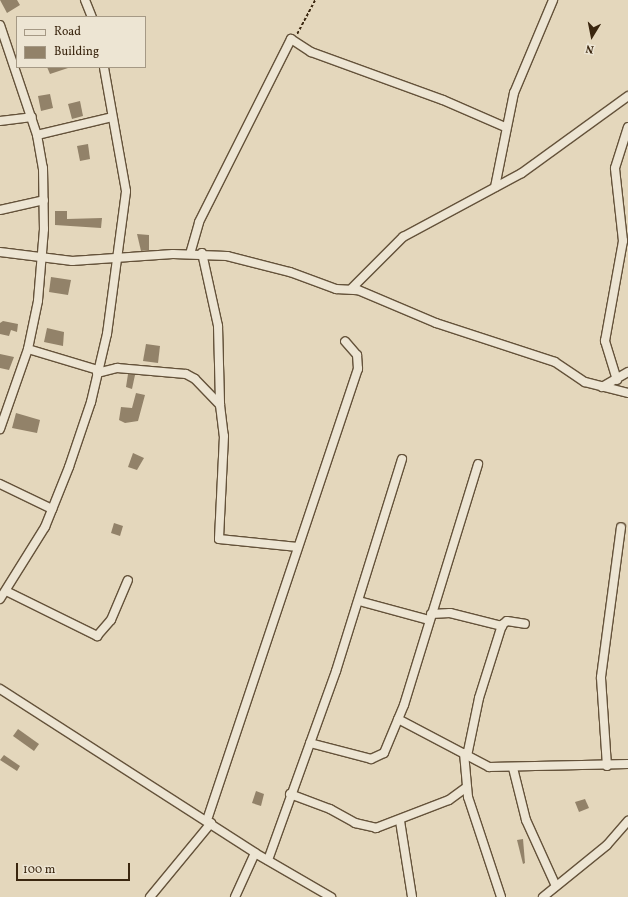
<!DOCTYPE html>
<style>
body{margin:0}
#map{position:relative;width:628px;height:897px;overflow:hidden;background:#e4d7bc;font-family:Vollkorn,serif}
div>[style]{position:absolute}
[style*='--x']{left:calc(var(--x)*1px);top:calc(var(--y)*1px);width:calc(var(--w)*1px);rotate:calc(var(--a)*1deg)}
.building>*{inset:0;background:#928269}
.path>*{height:1.5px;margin-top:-0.75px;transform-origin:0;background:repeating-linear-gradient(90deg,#3a260f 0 3px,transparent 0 5px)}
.roads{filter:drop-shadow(1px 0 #64523a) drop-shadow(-1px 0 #64523a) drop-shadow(0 1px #64523a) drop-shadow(0 -1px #64523a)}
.street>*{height:8px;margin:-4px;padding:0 4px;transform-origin:4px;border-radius:4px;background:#ede5d3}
span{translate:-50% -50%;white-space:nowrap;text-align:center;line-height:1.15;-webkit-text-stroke:3px #ede5d3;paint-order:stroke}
.legend{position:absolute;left:16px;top:16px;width:130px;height:52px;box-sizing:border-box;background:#ede5d3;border:1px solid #a59985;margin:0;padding:5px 7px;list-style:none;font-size:12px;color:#3a260f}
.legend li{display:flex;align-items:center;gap:8px;height:20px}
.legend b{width:20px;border:1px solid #a59985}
.north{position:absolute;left:572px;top:16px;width:40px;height:40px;-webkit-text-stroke:3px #ede5d3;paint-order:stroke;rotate:190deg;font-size:11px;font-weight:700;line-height:16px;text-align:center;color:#3a260f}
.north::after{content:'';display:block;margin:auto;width:14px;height:18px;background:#3a260f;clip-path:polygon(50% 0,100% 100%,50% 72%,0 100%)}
.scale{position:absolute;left:16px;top:863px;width:114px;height:18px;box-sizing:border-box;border:2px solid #3a260f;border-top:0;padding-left:5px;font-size:12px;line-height:14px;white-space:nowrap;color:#3a260f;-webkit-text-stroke:3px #ede5d3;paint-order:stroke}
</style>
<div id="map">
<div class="building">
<i style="clip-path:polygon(0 0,17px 0,20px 5px,7px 13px)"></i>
<i style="clip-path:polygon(47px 67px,68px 67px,68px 68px,50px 74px)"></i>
<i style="clip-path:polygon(50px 94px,53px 108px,41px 111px,38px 96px)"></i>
<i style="clip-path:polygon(80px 101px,83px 116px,72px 119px,68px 104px)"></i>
<i style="clip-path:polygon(88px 144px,90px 159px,80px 161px,77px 146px)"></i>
<i style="clip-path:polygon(55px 211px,67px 211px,67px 219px,102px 218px,101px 228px,55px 225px)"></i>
<i style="clip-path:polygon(137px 234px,149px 235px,149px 250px,141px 251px)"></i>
<i style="clip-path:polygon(51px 277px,71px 280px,68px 295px,49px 292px)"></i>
<i style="clip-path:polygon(3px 321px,18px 324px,17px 332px,11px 330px,9px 336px,0 334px,0 323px)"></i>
<i style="clip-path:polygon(47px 328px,64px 332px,63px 346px,44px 342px)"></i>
<i style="clip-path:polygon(146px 344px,160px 346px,158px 363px,143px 361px)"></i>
<i style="clip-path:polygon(0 354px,14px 357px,9px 370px,0 368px)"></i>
<i style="clip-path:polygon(128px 374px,135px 375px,132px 389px,126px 387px)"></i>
<i style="clip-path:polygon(136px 393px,145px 395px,138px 421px,125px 423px,119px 420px,121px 407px,132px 408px)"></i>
<i style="clip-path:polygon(16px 413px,40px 420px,37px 433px,12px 428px)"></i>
<i style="clip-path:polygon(133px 453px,144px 458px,137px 470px,128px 467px)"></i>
<i style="clip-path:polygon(114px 523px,123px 526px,120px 536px,111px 533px)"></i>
<i style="clip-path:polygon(18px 729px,39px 744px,34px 751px,13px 736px)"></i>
<i style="clip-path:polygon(4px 755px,20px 766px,17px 771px,0 760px)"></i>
<i style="clip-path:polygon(256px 791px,264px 794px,261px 806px,252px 803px)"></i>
<i style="clip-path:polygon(585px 799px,589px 808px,579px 812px,575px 802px)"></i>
<i style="clip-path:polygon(523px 839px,525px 863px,523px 864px,517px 840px)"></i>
</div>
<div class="path">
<i style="--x:297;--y:34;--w:38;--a:-62"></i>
</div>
<div class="roads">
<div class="street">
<i style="--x:85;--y:0;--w:18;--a:68"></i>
<i style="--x:0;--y:25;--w:116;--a:71.4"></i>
<i style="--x:37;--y:135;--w:34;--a:80"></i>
<i style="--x:43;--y:168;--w:61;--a:89.1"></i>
<i style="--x:44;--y:229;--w:72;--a:94.8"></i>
<i style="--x:38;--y:301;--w:49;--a:101.8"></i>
<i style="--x:28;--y:349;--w:85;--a:109.3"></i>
<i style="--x:0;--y:121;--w:32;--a:-7"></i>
<i style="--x:37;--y:135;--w:77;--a:-13.5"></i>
<i style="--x:495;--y:187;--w:96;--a:-78.6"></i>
<i style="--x:514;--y:93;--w:101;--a:-67.2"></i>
<i style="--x:0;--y:210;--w:45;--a:-12.8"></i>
<i style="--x:0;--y:252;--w:73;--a:7.1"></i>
<i style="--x:72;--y:261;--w:101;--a:-4"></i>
<i style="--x:173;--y:254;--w:54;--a:2.1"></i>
<i style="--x:227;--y:256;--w:65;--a:14.3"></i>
<i style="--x:290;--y:272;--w:49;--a:20.3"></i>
<i style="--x:336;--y:289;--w:22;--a:3"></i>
<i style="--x:358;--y:290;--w:85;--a:22.9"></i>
<i style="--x:436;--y:323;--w:125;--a:18.1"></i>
<i style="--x:555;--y:362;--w:36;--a:34"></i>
<i style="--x:585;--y:382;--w:44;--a:14.3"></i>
<i style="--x:202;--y:253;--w:75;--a:77.6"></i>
<i style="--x:218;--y:326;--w:79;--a:88.5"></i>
<i style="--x:190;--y:254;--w:33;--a:-74"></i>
<i style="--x:199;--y:222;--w:205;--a:-63.3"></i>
<i style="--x:291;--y:39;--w:24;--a:33"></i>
<i style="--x:311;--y:52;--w:140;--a:20"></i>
<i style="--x:443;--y:100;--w:68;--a:23.5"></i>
<i style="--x:351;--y:289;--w:74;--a:-45"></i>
<i style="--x:403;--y:237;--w:135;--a:-28.3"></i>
<i style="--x:522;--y:173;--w:131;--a:-36"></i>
<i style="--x:28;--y:349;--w:73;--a:16.7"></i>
<i style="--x:97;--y:373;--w:21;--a:-14"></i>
<i style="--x:117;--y:368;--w:69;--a:5"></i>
<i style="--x:186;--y:374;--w:10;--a:29"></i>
<i style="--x:195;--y:379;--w:36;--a:46"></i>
<i style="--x:220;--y:405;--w:31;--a:83"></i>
<i style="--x:224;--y:436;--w:103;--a:92.8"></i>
<i style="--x:219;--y:539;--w:79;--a:5.8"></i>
<i style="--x:617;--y:380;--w:41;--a:-107.1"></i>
<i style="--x:605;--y:341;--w:102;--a:-79.8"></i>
<i style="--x:623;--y:241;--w:73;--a:-96.3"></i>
<i style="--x:615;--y:168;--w:43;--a:-72.4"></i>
<i style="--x:602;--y:387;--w:30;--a:-30"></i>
<i style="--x:0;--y:484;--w:58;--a:25.7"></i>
<i style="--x:6;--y:591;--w:102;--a:26.3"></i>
<i style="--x:97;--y:636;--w:21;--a:-49"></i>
<i style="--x:111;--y:620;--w:43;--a:-67"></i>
<i style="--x:0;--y:599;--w:85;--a:-58"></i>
<i style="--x:45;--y:527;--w:65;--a:-68.2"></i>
<i style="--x:69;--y:467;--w:69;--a:-71.3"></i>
<i style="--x:91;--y:402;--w:70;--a:-76.8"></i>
<i style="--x:107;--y:334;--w:144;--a:-82.4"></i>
<i style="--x:126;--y:191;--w:126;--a:-100.1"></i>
<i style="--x:359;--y:601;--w:73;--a:15.2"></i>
<i style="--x:431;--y:614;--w:19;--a:-3"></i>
<i style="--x:450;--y:613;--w:54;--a:14"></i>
<i style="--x:0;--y:689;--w:303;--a:32.7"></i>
<i style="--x:255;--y:853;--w:88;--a:30.1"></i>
<i style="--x:398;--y:719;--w:103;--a:27.8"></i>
<i style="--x:489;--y:767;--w:139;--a:-1.2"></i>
<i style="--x:310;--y:743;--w:63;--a:14.7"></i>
<i style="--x:371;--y:759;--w:14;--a:-25"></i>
<i style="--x:384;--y:753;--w:52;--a:-67.4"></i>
<i style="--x:404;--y:705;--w:252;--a:-72.9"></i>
<i style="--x:464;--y:753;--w:44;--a:84.8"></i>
<i style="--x:468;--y:797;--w:105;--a:71.7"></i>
<i style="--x:467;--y:756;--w:59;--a:-78.3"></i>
<i style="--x:479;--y:698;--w:77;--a:-72.5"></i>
<i style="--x:502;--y:625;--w:6;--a:-39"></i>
<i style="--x:507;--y:621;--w:18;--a:9"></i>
<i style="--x:607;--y:766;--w:89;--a:-93.9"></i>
<i style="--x:601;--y:677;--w:151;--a:-82.4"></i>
<i style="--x:513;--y:768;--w:54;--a:76"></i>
<i style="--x:526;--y:820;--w:72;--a:65.6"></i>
<i style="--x:290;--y:794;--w:43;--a:20.6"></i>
<i style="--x:330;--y:809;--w:29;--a:29"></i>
<i style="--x:355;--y:823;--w:22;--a:13"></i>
<i style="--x:376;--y:828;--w:78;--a:-21"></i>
<i style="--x:449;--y:800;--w:22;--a:-36"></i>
<i style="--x:207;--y:820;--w:476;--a:-71.5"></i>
<i style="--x:358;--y:369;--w:14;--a:-94"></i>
<i style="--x:357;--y:355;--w:18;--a:-131"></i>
<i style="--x:400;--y:821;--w:77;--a:81"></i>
<i style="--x:268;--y:860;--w:201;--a:-70.2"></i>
<i style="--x:336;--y:671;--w:222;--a:-72.7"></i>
<i style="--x:150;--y:897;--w:96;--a:-50.5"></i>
<i style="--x:235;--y:897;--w:48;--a:-65.6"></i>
<i style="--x:543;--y:897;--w:82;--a:-39.1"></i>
<i style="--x:607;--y:845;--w:32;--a:-49"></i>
</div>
</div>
<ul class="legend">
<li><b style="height:5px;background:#ede5d3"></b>Road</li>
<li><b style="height:11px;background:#928269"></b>Building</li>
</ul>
<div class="north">N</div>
<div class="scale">100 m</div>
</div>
